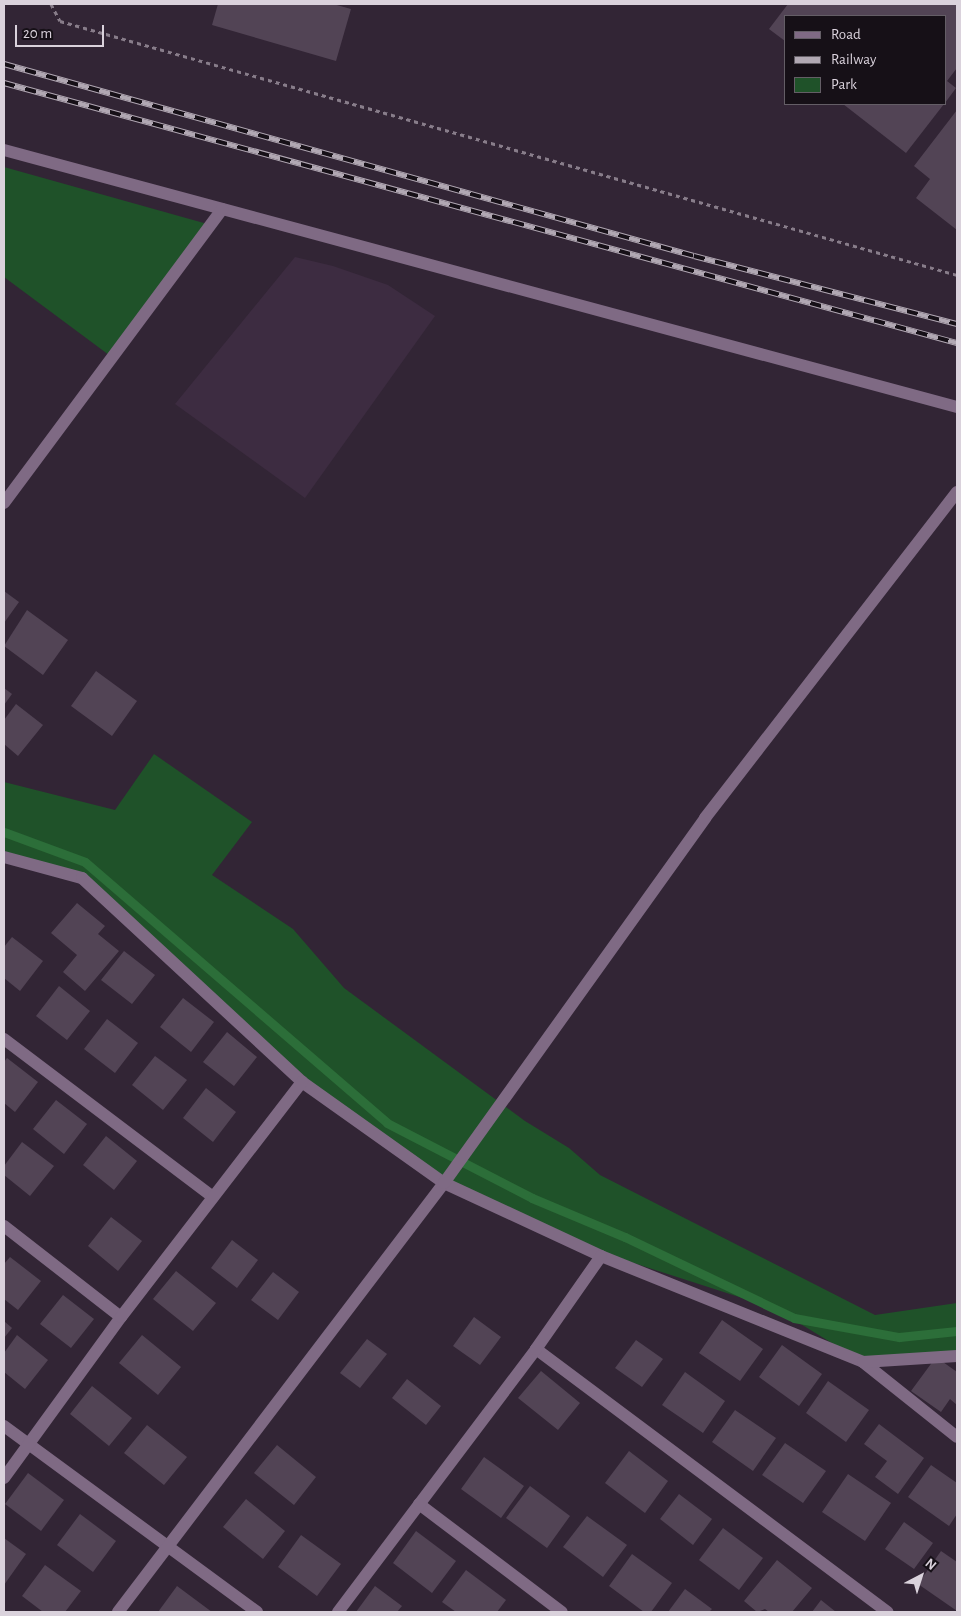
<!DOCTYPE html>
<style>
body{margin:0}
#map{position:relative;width:961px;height:1616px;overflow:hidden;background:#322535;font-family:"Alegreya Sans",sans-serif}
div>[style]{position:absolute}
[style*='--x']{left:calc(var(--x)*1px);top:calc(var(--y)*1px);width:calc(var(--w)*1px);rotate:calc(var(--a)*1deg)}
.built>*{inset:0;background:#3d2c41}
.green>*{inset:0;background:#1f5229}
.stream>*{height:9px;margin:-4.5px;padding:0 4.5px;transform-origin:4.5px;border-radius:4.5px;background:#2c6e39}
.building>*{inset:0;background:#524455}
.path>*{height:3px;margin-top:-1.5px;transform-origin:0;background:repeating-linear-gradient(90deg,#887d8a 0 4px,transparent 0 8px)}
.minor>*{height:12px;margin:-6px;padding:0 6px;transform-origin:6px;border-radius:6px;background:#7f6a84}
.rail>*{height:5.5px;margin-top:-2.75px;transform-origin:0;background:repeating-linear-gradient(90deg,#161017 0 11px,#b1a8b3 0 22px);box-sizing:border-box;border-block:1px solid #b1a8b3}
span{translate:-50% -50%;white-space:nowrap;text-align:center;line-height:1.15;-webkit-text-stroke:4px #161017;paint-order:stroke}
.frame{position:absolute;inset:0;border:5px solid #dad2dc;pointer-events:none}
.legend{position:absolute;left:784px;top:15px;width:162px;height:90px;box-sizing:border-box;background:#161017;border:1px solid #645e66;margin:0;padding:6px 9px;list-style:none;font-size:15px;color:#dad2dc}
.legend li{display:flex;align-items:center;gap:10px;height:25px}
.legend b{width:25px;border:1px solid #645e66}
.north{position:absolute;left:896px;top:1551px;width:50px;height:50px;-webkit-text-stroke:4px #161017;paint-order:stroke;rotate:40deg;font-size:14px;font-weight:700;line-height:20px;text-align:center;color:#dad2dc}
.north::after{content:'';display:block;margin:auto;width:18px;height:22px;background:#dad2dc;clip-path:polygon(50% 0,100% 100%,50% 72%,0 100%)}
.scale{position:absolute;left:15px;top:25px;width:89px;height:22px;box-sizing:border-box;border:2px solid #dad2dc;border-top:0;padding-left:6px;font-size:15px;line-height:18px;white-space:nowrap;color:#dad2dc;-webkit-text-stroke:4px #161017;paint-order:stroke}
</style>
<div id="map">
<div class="built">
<i style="clip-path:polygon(295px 257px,333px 266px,388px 285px,435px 316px,305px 498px,175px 404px)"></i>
</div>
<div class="green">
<i style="clip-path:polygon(4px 167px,211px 225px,113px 358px,4px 277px)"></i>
<i style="clip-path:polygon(154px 754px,252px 822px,212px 875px,293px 929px,344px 988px,525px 1121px,569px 1148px,600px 1175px,875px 1315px,957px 1303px,957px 1355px,863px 1362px,776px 1309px,581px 1246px,444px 1183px,313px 1089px,82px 878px,4px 851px,4px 782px,115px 810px)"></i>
</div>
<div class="stream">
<i style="--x:4;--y:832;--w:86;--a:20.3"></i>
<i style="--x:85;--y:862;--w:399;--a:40.8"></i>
<i style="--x:387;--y:1123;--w:163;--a:27.3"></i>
<i style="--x:532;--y:1198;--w:101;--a:22.8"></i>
<i style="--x:625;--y:1237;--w:187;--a:25.6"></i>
<i style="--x:794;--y:1318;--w:107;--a:10.3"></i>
<i style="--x:899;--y:1337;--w:58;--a:-5.9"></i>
</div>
<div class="building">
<i style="clip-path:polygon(218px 4px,333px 4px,351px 9px,336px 61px,212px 25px)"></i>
<i style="clip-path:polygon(788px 4px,957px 4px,957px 68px,947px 81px,956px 88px,945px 103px,945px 16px,785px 16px,785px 41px,769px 29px)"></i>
<i style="clip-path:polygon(843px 104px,944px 104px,906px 153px)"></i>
<i style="clip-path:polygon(957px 110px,957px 230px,916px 198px,930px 179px,914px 166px)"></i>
<i style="clip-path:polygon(4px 591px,19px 602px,4px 623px)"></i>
<i style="clip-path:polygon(27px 610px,68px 640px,43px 675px,4px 646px)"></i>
<i style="clip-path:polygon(96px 671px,137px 701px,112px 736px,71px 706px)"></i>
<i style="clip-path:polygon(4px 688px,12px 694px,4px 705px)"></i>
<i style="clip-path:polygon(16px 704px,43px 725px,18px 756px,4px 744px,4px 720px)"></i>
<i style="clip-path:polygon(77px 903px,105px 926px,98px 934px,119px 951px,85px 991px,63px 972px,77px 955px,51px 933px)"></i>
<i style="clip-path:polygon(12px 937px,43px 961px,20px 991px,4px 978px,4px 947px)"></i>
<i style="clip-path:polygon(124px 951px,155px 975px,132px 1004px,101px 980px)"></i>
<i style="clip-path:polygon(59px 986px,90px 1011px,67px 1040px,36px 1016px)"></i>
<i style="clip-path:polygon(183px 998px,214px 1022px,191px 1052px,160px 1027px)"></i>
<i style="clip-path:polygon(107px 1019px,138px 1043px,115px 1073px,84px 1049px)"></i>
<i style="clip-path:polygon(227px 1032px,257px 1057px,234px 1086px,203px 1062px)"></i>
<i style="clip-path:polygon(155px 1056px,187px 1080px,163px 1110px,132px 1085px)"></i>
<i style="clip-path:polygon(7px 1058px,38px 1082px,15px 1112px,4px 1103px,4px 1062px)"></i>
<i style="clip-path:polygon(206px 1088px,236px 1112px,213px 1142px,183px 1118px)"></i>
<i style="clip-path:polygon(56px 1100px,87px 1124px,64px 1154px,33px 1129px)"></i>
<i style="clip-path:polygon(106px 1136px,137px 1161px,114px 1190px,83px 1165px)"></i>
<i style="clip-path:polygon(22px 1142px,54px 1166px,30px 1196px,4px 1175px,4px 1166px)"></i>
<i style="clip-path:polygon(111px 1217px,142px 1241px,118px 1271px,88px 1246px)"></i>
<i style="clip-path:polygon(232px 1240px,258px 1260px,237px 1288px,211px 1268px)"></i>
<i style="clip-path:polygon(10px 1257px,41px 1281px,18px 1310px,4px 1299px,4px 1264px)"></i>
<i style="clip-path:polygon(176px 1271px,216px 1303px,193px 1331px,153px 1299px)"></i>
<i style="clip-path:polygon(273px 1272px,299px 1292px,278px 1320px,251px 1300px)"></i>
<i style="clip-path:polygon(63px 1295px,94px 1319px,71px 1348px,40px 1324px)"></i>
<i style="clip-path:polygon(474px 1317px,501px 1337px,480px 1365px,453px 1346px)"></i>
<i style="clip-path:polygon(722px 1320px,763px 1349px,740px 1381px,699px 1353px)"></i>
<i style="clip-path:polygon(4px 1321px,12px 1328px,4px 1338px)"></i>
<i style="clip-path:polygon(17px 1335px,48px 1360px,25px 1389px,4px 1372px,4px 1353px)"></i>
<i style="clip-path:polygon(142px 1335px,181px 1367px,158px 1395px,119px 1363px)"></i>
<i style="clip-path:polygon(367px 1339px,387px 1354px,360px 1388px,340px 1373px)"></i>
<i style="clip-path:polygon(636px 1340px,663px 1359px,642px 1387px,615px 1368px)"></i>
<i style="clip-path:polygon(782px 1345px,822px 1374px,799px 1406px,759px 1377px)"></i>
<i style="clip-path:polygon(936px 1357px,957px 1372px,957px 1405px,950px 1399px,941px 1412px,911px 1391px)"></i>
<i style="clip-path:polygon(541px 1371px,580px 1403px,558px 1430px,518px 1398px)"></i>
<i style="clip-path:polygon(685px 1372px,725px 1401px,703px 1433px,662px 1405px)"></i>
<i style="clip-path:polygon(407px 1379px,441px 1406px,426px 1425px,392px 1398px)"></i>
<i style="clip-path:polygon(828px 1381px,869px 1410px,846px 1442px,806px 1413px)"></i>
<i style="clip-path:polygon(92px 1386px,132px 1418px,109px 1446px,70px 1414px)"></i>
<i style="clip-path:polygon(735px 1410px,776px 1438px,753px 1471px,712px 1442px)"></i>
<i style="clip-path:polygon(879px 1424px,924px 1458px,898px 1494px,875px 1477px,887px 1461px,864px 1444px)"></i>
<i style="clip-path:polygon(147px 1425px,187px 1457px,164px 1485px,124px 1453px)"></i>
<i style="clip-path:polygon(785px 1443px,826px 1471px,803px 1503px,762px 1475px)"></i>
<i style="clip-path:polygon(277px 1445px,316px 1477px,294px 1505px,254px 1473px)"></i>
<i style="clip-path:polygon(629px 1451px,668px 1481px,645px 1513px,605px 1483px)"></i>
<i style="clip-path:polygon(484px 1457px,524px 1486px,501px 1518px,461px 1489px)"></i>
<i style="clip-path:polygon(931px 1465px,957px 1483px,957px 1514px,949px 1526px,908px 1497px)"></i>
<i style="clip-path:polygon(28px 1473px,64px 1500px,41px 1531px,5px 1504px)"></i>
<i style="clip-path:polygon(848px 1474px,891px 1503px,865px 1541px,822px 1512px)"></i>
<i style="clip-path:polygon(530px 1486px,570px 1516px,547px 1548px,506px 1518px)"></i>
<i style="clip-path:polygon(679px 1494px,712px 1519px,693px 1545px,660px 1519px)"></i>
<i style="clip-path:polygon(246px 1499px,285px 1531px,263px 1559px,223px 1527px)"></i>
<i style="clip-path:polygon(80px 1514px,116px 1541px,93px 1572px,57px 1545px)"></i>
<i style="clip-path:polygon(587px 1516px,627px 1545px,603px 1577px,563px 1547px)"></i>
<i style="clip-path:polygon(904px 1522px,933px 1543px,914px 1569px,885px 1549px)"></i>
<i style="clip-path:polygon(723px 1528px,763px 1558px,739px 1590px,699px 1560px)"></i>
<i style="clip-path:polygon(416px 1531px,456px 1561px,432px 1593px,393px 1563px)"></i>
<i style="clip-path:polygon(301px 1535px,341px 1564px,317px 1596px,278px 1567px)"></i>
<i style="clip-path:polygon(4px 1538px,26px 1554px,4px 1585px)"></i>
<i style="clip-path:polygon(941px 1551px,957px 1562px,957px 1611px,918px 1584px)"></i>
<i style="clip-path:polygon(632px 1554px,672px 1583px,651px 1612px,644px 1612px,609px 1586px)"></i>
<i style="clip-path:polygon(777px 1560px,812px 1588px,792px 1612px,769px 1612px,765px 1609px,757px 1612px,744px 1601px)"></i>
<i style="clip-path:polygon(45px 1565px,81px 1591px,65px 1612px,43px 1612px,22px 1596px)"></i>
<i style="clip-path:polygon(466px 1570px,506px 1600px,497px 1612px,456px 1612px,442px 1602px)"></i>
<i style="clip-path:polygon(177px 1586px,212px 1612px,158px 1612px)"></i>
<i style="clip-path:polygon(375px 1586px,402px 1606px,397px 1612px,356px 1612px)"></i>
<i style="clip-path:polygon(685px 1589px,712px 1609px,709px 1612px,668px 1612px)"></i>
<i style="clip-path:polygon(821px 1600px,836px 1612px,812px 1612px)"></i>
</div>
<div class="path">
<i style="--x:51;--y:4;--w:19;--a:62"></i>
<i style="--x:60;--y:21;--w:932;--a:15.81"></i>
</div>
<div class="minor">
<i style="--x:4;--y:150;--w:987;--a:15.09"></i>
<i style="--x:4;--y:503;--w:366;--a:-53.4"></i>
<i style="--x:4;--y:857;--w:81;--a:15.1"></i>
<i style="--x:82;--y:878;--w:300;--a:42.8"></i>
<i style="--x:302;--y:1082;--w:174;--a:35.4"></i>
<i style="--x:444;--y:1183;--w:173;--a:24.9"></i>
<i style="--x:601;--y:1256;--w:283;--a:22"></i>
<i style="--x:863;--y:1362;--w:120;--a:38.6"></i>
<i style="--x:4;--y:1039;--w:262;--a:37.1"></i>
<i style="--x:4;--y:1226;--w:148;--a:37.9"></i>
<i style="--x:536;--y:1349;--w:439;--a:36.8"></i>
<i style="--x:863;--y:1362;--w:94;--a:-3.7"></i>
<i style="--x:4;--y:1426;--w:314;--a:36.3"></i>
<i style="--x:4;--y:1478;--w:199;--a:-54"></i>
<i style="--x:121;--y:1317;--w:297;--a:-52.4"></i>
<i style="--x:419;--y:1504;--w:179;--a:37.1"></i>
<i style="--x:118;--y:1612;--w:539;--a:-52.77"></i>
<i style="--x:444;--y:1183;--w:449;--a:-54.4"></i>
<i style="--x:705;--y:818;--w:412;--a:-52.3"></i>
<i style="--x:338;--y:1612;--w:329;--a:-53"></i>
<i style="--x:536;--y:1349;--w:113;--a:-55"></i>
</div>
<div class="rail">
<i style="--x:4;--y:64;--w:716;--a:15.55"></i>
<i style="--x:694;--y:256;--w:272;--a:14.5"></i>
<i style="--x:4;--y:83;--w:988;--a:15.26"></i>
</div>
<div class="frame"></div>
<ul class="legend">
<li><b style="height:6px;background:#7f6a84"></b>Road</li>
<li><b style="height:6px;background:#b1a8b3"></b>Railway</li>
<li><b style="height:14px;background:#1f5229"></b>Park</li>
</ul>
<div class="north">N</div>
<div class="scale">20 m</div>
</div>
